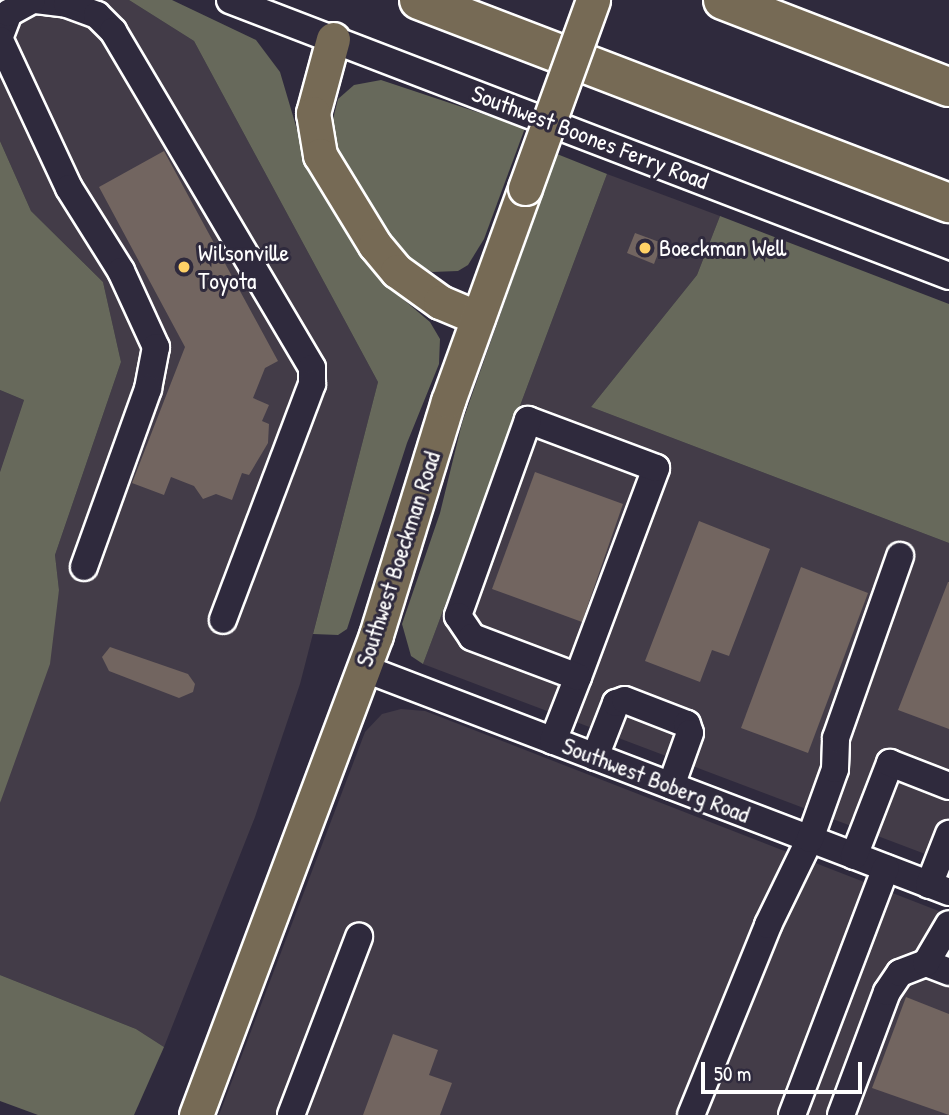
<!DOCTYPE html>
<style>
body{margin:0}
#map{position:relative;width:949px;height:1115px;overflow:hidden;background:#2f2a3d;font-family:"Patrick Hand",sans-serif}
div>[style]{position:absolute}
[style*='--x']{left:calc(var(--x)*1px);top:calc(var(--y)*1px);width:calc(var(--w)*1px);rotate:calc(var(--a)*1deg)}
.built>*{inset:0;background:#433c48}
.green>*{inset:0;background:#67695b}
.building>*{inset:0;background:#726560}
.roads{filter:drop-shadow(2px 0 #fff) drop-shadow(-2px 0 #fff) drop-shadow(0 2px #fff) drop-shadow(0 -2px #fff)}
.minor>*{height:26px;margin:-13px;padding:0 13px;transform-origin:13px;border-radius:13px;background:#2f2a3d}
.major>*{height:33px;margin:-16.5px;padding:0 16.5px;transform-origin:16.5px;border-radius:16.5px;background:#766a55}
.highway>*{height:38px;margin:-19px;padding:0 19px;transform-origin:19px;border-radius:19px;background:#766a55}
.bridges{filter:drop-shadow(2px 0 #fff) drop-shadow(-2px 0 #fff) drop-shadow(0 2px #fff) drop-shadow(0 -2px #fff)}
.major-bridge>*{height:33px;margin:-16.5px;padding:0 16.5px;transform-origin:16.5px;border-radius:16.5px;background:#766a55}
.dots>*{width:19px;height:19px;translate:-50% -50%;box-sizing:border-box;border:4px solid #2f2a3d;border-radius:50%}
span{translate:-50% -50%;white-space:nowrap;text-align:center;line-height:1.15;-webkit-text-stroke:6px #2f2a3d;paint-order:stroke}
.street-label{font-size:24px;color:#fff}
.poi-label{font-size:24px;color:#fff}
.left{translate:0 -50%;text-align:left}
.scale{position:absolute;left:701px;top:1062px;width:161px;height:32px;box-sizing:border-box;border:4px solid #fff;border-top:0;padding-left:9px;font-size:21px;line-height:24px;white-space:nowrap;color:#fff;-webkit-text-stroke:5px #2f2a3d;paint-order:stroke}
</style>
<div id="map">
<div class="built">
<i style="clip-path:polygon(0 0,129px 0,194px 41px,378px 382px,300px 684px,255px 817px,164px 1047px,136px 1029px,0 975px,0 803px,59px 590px,55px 555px,121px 362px,103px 282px,31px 211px,0 141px)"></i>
<i style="clip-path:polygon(607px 174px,720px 216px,697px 275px,591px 407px,949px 543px,949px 863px,423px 664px)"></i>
<i style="clip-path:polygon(0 390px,24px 400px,0 472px)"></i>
<i style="clip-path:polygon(401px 709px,425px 711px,949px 915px,949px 1115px,219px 1115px,365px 732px,382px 714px)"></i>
</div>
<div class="green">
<i style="clip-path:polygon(129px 0,172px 0,256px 40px,280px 72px,309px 170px,378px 278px,430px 322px,440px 339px,439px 364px,407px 443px,347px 629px,338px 635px,313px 634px,378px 382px,194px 41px)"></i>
<i style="clip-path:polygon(381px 80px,525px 128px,484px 239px,468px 265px,458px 271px,432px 272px,403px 255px,338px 160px,331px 127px,338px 99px,354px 85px)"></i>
<i style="clip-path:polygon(0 141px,31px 211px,103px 282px,121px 362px,55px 555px,59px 590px,50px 664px,0 803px,0 472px,24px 400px,0 390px)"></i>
<i style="clip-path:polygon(557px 154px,607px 174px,423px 664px,411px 656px,402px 624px,440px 513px,462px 423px)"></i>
<i style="clip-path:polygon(720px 216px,949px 304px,949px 543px,591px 407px,697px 275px)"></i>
<i style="clip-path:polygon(0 975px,136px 1029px,164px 1047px,134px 1115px,38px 1115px,0 1101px)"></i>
</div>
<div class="building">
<i style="clip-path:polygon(164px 151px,278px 361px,265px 368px,253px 398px,269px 405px,262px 421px,269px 424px,268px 443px,249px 475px,242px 473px,232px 500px,216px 494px,203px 499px,194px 486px,171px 477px,164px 495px,132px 483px,185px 347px,99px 187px)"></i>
<i style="clip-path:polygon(635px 233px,662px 243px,654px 264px,627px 253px)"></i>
<i style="clip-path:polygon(535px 472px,623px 504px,582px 622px,492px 589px)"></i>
<i style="clip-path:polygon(699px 521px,770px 549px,729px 656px,712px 650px,700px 682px,645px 661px)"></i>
<i style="clip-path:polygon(801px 567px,868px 593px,808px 753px,741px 728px)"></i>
<i style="clip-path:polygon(948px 582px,949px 582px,949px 729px,898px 710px)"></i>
<i style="clip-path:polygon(110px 647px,188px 674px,195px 684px,193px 692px,179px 698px,109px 671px,102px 657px)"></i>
<i style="clip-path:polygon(906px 997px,949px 1014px,949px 1115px,872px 1088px)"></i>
<i style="clip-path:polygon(393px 1034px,438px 1050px,429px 1075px,452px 1083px,440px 1115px,363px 1115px)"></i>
</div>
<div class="roads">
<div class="minor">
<i style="--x:36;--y:0;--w:31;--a:7"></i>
<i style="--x:67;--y:4;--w:32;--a:20"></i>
<i style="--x:97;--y:15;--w:23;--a:45"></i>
<i style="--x:113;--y:31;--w:391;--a:59.4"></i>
<i style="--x:312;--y:368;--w:16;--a:90"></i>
<i style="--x:312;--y:384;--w:252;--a:110.7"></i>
<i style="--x:230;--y:0;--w:770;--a:21"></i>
<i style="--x:0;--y:36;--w:25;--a:-69"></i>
<i style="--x:9;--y:13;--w:26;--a:-29"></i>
<i style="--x:0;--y:40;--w:163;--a:65"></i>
<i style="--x:69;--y:188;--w:98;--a:57.9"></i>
<i style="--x:121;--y:271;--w:84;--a:65.3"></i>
<i style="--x:156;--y:347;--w:43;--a:100.8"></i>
<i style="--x:148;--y:389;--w:189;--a:109.8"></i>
<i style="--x:363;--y:668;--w:627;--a:20.92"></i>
<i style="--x:553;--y:741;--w:69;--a:-68.7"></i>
<i style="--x:578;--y:677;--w:223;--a:-69.5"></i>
<i style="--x:656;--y:468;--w:137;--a:-159.4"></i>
<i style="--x:528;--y:420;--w:208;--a:109.7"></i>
<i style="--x:458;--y:616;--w:25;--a:56"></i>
<i style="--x:472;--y:637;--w:113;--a:20.7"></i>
<i style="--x:595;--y:757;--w:58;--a:-68.7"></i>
<i style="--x:616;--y:703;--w:9;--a:-18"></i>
<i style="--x:625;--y:700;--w:66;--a:21.2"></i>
<i style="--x:687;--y:724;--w:9;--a:72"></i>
<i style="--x:690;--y:733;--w:56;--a:109.7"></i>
<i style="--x:854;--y:856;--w:100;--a:-68.8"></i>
<i style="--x:890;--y:763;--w:63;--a:21.3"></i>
<i style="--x:929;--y:885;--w:55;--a:-68.6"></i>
<i style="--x:926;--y:963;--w:25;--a:21"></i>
<i style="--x:291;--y:1115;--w:191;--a:-69.1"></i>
<i style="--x:691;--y:1115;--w:205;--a:-67.9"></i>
<i style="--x:768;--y:925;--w:96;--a:-64"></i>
<i style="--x:810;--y:839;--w:74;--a:-70.3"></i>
<i style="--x:835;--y:769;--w:31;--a:-88"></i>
<i style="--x:836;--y:738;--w:193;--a:-70.6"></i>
<i style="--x:792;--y:1115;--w:264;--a:-69.2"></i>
<i style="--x:841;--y:1115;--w:131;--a:-69.5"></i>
<i style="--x:887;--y:992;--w:23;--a:-56"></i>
<i style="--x:900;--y:973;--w:28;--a:-21"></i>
<i style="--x:926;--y:963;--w:45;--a:-59.5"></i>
</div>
<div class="major">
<i style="--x:333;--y:39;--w:77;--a:105.1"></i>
<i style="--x:313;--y:113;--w:43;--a:80.5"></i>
<i style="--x:320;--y:155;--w:105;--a:58.6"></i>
<i style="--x:375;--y:245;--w:34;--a:50"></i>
<i style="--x:397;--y:271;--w:53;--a:35.8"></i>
<i style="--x:440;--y:302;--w:41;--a:22.8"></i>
<i style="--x:196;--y:1115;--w:513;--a:-69.44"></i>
<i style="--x:376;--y:635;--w:245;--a:-72.9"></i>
<i style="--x:448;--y:401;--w:226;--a:-70.1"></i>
</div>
<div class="highway">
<i style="--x:419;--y:0;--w:568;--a:20.96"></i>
<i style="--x:723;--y:0;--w:242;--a:21.1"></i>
</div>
</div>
<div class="bridges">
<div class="major-bridge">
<i style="--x:525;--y:188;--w:200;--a:-70.1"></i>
</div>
</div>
<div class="dots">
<i style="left:645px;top:248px;background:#ffd166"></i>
<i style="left:184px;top:267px;background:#ffd166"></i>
</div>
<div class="street-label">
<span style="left:590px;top:137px;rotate:21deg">Southwest Boones Ferry Road</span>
<span style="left:398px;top:559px;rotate:-72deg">Southwest Boeckman Road</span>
<span style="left:656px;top:780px;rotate:21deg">Southwest Boberg Road</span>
</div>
<div class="poi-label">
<span class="left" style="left:659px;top:248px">Boeckman Well</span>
<span class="left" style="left:198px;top:267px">Wilsonville<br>Toyota</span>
</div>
<div class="scale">50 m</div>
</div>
